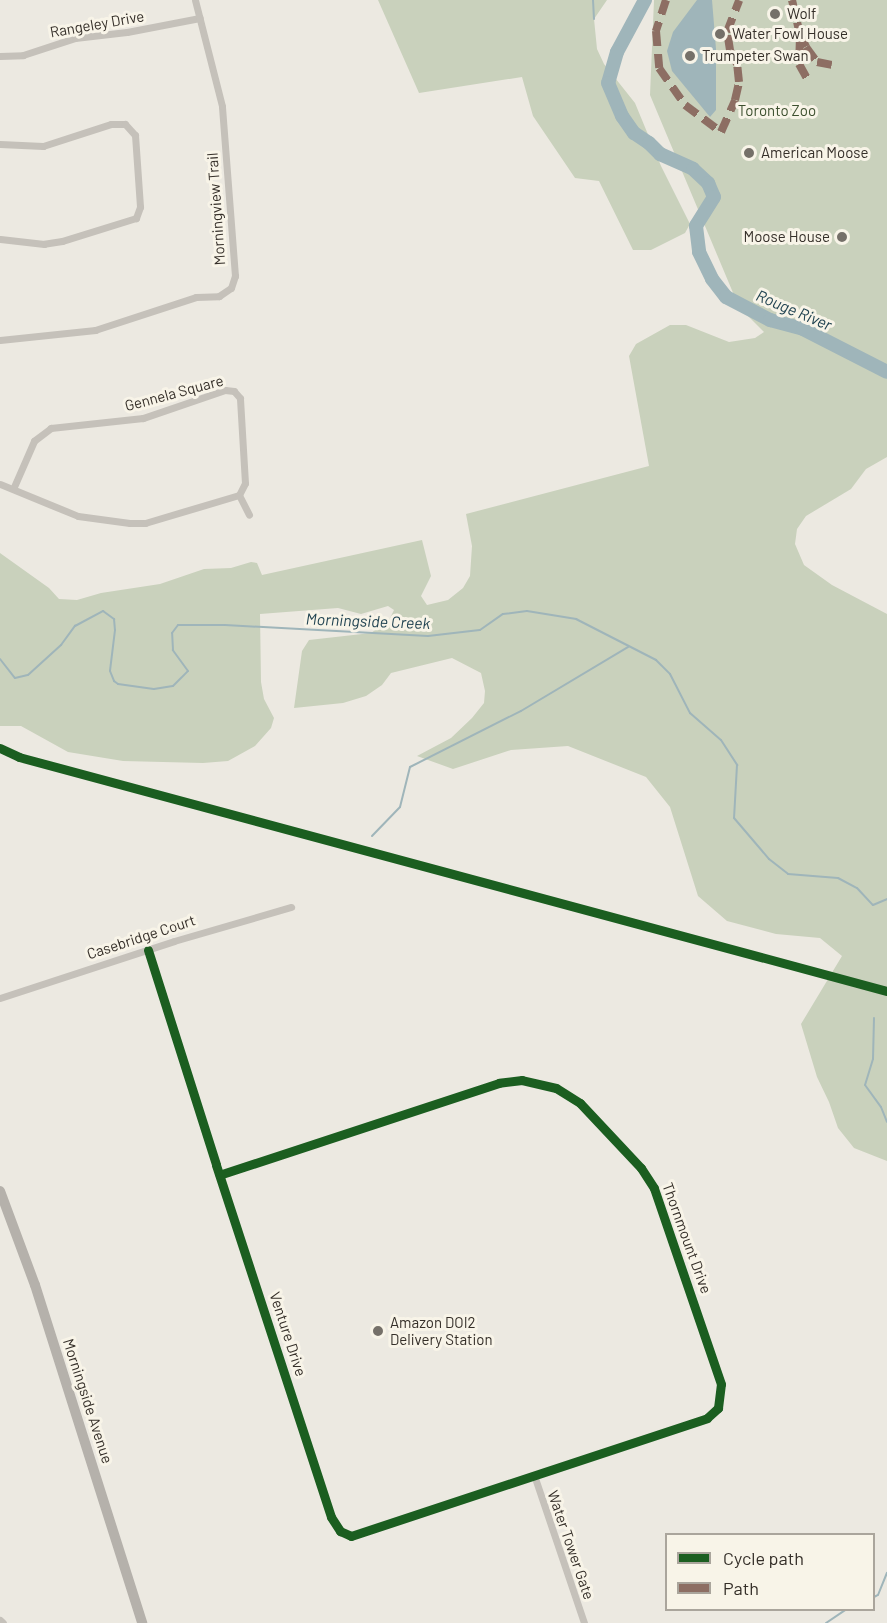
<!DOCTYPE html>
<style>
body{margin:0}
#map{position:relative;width:887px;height:1623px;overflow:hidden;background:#ece9e1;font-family:Barlow,sans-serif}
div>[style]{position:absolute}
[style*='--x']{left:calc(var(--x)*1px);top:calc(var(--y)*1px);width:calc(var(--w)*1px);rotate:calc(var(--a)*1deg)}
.green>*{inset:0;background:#c9d1bc}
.water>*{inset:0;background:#9fb5ba}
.stream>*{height:2px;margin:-1px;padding:0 1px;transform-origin:1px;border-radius:1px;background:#9fb5ba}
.river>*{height:14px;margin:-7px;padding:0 7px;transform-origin:7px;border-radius:7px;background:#9fb5ba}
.minor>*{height:7px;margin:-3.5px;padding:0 3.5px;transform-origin:3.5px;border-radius:3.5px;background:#c5c1ba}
.secondary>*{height:10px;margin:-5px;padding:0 5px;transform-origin:5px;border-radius:5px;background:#b5b1ab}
.quiet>*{height:8px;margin-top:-4px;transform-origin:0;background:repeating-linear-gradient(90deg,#8d6e63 0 15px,transparent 0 23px)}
.cycleway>*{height:9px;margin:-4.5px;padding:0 4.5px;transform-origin:4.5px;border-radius:4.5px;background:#1b5e20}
.dots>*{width:16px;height:16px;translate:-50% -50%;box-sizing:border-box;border:3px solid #f8f4e8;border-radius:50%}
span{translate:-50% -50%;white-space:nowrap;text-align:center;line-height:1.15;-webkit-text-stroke:6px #f8f4e8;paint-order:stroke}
.poi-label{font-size:15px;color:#352f29}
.left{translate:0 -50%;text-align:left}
.right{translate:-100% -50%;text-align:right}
.street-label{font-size:15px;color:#352f29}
.park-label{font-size:15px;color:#3d502f}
.water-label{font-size:16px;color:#224452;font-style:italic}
.legend{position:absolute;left:665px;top:1533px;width:210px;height:78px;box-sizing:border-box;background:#f8f4e8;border:2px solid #aaa59c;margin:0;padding:8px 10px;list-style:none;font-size:18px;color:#352f29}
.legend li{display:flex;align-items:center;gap:12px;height:30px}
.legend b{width:30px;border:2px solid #aaa59c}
</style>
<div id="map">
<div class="green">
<i style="clip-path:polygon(378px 0,607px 0,594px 19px,597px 49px,604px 64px,635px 103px,661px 166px,690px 224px,685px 233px,651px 250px,633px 250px,599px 181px,575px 178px,533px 116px,522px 77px,419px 93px)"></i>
<i style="clip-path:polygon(654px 0,887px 0,887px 457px,866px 469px,851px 489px,806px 516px,797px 529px,795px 544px,804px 565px,832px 585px,887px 614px,887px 1161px,854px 1148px,838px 1128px,829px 1102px,817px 1077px,801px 1024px,842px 956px,820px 938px,776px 934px,727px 921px,698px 896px,670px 807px,646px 777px,568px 746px,511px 750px,453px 769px,417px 756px,451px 738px,472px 718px,484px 703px,485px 691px,481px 673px,452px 658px,391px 673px,382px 685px,366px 696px,343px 703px,294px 708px,302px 651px,309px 640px,371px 633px,389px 620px,394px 610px,388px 606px,361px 614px,338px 608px,260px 614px,261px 682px,264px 699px,274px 718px,271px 728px,255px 746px,228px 761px,203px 763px,123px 761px,68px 752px,21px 726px,0 726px,0 553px,49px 588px,59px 599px,77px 600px,101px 593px,160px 584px,204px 569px,231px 568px,251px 562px,257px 563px,262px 575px,422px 540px,431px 576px,421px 596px,427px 605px,448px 600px,463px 588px,470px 576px,472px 546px,466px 514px,649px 466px,629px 356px,636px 344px,670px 325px,686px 325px,729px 342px,755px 338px,764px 332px,739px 307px,650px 95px)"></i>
</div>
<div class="water">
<i style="clip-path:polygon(697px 0,712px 0,716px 49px,716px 110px,710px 117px,672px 71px,667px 51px,673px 32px)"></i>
</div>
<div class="stream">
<i style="--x:593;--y:0;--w:19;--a:87"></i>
<i style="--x:0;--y:659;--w:24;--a:52"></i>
<i style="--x:15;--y:678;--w:13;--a:-13"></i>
<i style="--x:28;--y:675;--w:45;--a:-42.3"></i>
<i style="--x:61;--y:645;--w:24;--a:-54"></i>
<i style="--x:75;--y:626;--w:32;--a:-28"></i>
<i style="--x:103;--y:611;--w:14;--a:36"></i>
<i style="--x:114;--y:619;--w:11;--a:85"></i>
<i style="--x:115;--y:630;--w:41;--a:97"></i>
<i style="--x:110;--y:671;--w:11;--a:68"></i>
<i style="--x:114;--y:681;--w:5;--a:37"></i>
<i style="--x:118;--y:684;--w:36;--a:8"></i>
<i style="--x:154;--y:689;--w:19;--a:-9"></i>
<i style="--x:173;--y:686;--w:21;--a:-45"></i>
<i style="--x:188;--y:671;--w:26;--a:-126"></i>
<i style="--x:173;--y:650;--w:17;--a:-93"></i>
<i style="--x:172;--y:633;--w:10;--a:-53"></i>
<i style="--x:178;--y:625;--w:47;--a:0"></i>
<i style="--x:225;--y:625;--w:203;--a:3.1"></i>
<i style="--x:428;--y:636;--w:52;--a:-6.6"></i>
<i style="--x:480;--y:630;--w:28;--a:-35"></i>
<i style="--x:503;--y:614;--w:24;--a:-7"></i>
<i style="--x:527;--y:611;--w:50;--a:9.3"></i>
<i style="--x:576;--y:619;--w:90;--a:27.1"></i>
<i style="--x:656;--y:660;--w:20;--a:45"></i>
<i style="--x:670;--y:674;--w:44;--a:62.9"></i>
<i style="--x:690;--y:713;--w:41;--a:41.1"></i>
<i style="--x:721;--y:740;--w:30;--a:57"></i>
<i style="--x:737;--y:765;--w:53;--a:93.2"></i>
<i style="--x:734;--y:818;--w:54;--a:49.5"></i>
<i style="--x:769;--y:859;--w:24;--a:38"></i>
<i style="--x:788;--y:874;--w:50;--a:4.6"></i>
<i style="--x:838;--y:878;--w:21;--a:28"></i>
<i style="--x:857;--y:888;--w:23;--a:47"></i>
<i style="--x:873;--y:905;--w:15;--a:-23"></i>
<i style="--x:372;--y:836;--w:40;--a:-46"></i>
<i style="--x:400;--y:807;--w:41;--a:-76"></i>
<i style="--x:410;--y:767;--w:124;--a:-26.8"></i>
<i style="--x:521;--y:711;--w:125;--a:-30.9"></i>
<i style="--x:874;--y:1018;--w:41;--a:91.4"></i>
<i style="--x:873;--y:1059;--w:27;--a:107"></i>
<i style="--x:865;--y:1085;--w:27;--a:54"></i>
<i style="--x:881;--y:1107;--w:16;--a:68"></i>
<i style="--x:874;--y:1597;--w:4;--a:-27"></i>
<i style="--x:878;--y:1595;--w:24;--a:-68"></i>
<i style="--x:826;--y:1623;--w:23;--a:-34"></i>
</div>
<div class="river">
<i style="--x:645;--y:0;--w:59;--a:118.3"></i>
<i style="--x:617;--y:52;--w:32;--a:106"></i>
<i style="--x:608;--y:83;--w:36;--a:67"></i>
<i style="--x:622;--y:116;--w:21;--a:55"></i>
<i style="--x:634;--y:133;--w:18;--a:34"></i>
<i style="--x:649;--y:143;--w:16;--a:45"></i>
<i style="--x:660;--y:154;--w:36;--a:24"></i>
<i style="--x:693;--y:169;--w:21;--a:43"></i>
<i style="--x:708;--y:183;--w:15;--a:67"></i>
<i style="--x:714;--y:197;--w:34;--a:122"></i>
<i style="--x:696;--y:226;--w:26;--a:83"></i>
<i style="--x:699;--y:252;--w:30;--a:64"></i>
<i style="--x:712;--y:279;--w:23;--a:52"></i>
<i style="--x:726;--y:297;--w:50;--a:27.6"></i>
<i style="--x:770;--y:320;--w:34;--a:15"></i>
<i style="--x:803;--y:329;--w:94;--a:27.1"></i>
</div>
<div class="minor">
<i style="--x:0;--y:56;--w:23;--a:-2"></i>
<i style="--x:23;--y:55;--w:55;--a:-18.1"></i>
<i style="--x:75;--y:38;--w:52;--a:-6.6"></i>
<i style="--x:127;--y:32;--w:74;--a:-10.9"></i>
<i style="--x:0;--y:144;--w:43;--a:2.7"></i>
<i style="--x:43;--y:146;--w:71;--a:-17.9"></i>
<i style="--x:111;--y:124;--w:14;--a:0"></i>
<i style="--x:125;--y:124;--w:15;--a:48"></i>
<i style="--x:135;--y:135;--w:72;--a:86"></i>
<i style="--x:140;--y:207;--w:12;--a:110"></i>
<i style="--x:136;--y:218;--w:77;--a:162.7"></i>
<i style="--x:62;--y:241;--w:18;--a:171"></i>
<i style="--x:44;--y:244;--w:44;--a:-173.5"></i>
<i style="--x:0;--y:340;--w:96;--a:-6"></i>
<i style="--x:95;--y:330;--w:106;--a:-18.1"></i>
<i style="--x:196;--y:297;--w:23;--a:-2"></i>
<i style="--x:219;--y:296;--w:14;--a:-34"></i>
<i style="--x:231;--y:288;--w:13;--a:-72"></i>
<i style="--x:235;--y:276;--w:170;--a:-94.4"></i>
<i style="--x:222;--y:106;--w:109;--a:-104.3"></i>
<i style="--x:0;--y:484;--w:84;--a:22.3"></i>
<i style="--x:78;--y:516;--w:52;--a:7.7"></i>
<i style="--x:130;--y:523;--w:15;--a:0"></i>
<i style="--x:145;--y:523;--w:98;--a:-16.6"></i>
<i style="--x:239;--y:495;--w:13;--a:-63"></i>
<i style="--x:245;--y:483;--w:85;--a:-93.4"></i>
<i style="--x:240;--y:398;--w:9;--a:-131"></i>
<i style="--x:234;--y:391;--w:9;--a:-174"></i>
<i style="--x:225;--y:390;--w:87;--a:161.1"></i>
<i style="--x:143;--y:418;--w:93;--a:173.8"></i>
<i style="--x:51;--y:428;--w:21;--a:143"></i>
<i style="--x:34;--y:441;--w:52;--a:113.6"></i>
<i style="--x:239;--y:495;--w:22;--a:63"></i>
<i style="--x:148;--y:950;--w:225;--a:72.4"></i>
<i style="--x:216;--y:1165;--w:370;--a:71.9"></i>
<i style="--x:331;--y:1517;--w:17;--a:57"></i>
<i style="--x:340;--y:1531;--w:12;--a:24"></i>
<i style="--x:351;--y:1536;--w:375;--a:-18.3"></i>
<i style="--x:707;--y:1418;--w:15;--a:-42"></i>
<i style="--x:718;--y:1408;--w:24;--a:-83"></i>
<i style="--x:721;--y:1384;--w:207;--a:-108.9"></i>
<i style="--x:654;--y:1188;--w:24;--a:-123"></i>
<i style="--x:641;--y:1168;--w:89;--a:-133.2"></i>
<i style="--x:580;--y:1103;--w:28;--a:-148"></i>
<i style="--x:556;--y:1088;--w:35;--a:-167"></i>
<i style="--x:522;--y:1080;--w:23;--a:173"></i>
<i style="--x:499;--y:1083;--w:294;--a:161.8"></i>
<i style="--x:0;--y:998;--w:183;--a:-18.1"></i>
<i style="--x:174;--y:941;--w:122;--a:-16.2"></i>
<i style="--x:534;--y:1475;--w:156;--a:71.3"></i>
<i style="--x:0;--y:1620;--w:4;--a:45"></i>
</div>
<div class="secondary">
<i style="--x:0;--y:1191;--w:100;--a:69.6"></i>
<i style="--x:35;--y:1285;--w:355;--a:72.4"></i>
</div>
<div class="quiet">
<i style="--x:666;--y:0;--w:33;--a:108"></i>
<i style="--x:656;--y:31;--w:37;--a:85"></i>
<i style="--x:659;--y:68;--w:45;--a:54.9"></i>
<i style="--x:685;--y:105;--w:45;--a:36.9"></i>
<i style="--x:721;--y:132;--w:35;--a:-66"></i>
<i style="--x:735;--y:100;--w:18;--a:-77"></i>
<i style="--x:739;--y:82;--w:18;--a:-96"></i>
<i style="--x:737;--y:64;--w:16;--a:-117"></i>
<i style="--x:730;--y:50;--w:18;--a:-99"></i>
<i style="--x:727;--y:32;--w:34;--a:-69"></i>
<i style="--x:792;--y:0;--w:35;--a:77"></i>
<i style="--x:800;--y:34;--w:14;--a:65"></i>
<i style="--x:806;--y:47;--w:19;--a:54"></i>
<i style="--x:817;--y:62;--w:15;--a:11"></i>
<i style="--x:800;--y:37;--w:27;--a:92"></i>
<i style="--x:799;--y:64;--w:18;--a:61"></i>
</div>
<div class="cycleway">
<i style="--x:0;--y:748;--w:21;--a:25"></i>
<i style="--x:19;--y:757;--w:899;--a:15.09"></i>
<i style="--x:148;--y:950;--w:225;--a:72.4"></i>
<i style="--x:216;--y:1165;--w:370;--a:71.9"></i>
<i style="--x:331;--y:1517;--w:17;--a:57"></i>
<i style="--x:340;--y:1531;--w:12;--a:24"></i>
<i style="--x:351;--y:1536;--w:375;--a:-18.3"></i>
<i style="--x:707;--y:1418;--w:15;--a:-42"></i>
<i style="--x:718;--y:1408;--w:24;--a:-83"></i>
<i style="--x:721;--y:1384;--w:207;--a:-108.9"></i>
<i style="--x:654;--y:1188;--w:24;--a:-123"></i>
<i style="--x:641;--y:1168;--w:89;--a:-133.2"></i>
<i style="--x:580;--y:1103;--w:28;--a:-148"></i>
<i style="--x:556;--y:1088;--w:35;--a:-167"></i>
<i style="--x:522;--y:1080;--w:23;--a:173"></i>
<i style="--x:499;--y:1083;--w:294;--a:161.8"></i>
</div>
<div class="dots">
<i style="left:775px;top:14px;background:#757069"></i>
<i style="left:720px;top:34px;background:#757069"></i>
<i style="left:690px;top:56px;background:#757069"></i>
<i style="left:749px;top:153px;background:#757069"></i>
<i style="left:842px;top:237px;background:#757069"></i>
<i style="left:378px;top:1331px;background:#757069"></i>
</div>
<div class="poi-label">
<span class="left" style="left:787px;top:14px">Wolf</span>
<span class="left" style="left:732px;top:34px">Water Fowl House</span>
<span class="left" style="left:702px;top:56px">Trumpeter Swan</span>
<span class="left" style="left:761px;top:153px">American Moose</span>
<span class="right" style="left:830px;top:237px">Moose House</span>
<span class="left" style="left:390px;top:1331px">Amazon DOI2<br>Delivery Station</span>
</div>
<div class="street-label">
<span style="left:97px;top:24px;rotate:-10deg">Rangeley Drive</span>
<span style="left:216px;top:209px;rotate:-94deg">Morningview Trail</span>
<span style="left:174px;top:393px;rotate:-15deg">Gennela Square</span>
<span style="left:141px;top:937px;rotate:-18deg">Casebridge Court</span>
<span style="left:687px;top:1238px;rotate:70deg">Thornmount Drive</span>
<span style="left:288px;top:1334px;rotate:72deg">Venture Drive</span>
<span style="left:88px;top:1401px;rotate:72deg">Morningside Avenue</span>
<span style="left:571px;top:1545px;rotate:71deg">Water Tower Gate</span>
</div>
<div class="park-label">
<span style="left:777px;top:111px">Toronto Zoo</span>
</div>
<div class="water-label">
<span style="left:794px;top:310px;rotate:23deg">Rouge River</span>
<span style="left:368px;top:621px;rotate:2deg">Morningside Creek</span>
</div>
<ul class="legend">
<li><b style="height:8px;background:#1b5e20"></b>Cycle path</li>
<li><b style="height:8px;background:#8d6e63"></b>Path</li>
</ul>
</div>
